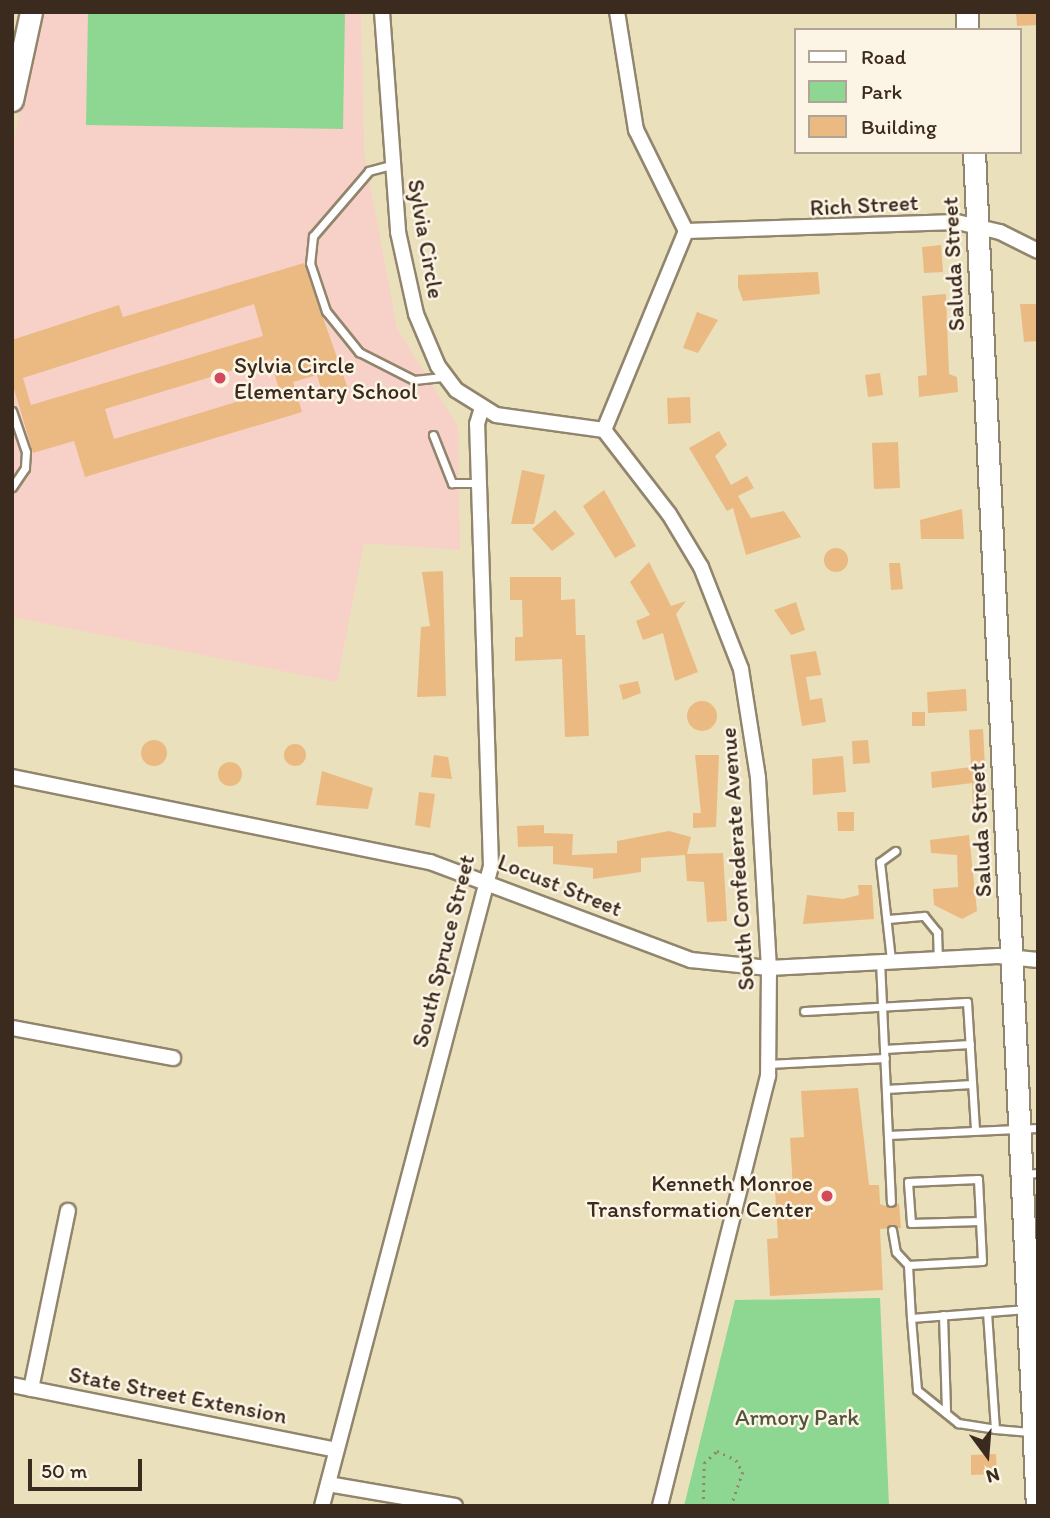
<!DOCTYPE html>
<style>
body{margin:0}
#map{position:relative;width:1050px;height:1518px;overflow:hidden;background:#eae0bc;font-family:Itim,sans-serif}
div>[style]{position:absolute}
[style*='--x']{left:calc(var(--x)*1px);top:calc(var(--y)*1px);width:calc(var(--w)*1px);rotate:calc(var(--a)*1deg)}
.built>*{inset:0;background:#f7d1c7}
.green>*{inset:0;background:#8dd792}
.building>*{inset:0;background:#ebba82}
.round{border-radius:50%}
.path>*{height:2.5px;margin-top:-1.25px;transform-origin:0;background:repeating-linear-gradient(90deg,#92856d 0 2px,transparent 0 7px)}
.roads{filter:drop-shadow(2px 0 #92856d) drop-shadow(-2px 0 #92856d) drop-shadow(0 2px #92856d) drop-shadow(0 -2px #92856d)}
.lane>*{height:7px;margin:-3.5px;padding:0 3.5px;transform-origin:3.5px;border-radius:3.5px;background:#fff}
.street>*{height:14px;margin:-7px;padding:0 7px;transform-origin:7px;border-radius:7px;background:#fff}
.secondary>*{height:21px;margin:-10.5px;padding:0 10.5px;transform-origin:10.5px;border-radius:10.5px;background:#fff}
.dots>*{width:19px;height:19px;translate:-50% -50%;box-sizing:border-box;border:4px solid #fcf5e5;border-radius:50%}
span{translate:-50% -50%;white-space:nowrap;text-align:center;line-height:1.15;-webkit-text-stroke:5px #fcf5e5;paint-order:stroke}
.street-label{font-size:23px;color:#3b2a1e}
.poi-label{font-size:23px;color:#3b2a1e}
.left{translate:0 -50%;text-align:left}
.right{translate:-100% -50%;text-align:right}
.park-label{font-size:23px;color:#50553b}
.frame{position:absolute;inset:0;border:14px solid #3b2a1e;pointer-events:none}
.legend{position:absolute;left:794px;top:28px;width:228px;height:126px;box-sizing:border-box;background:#fcf5e5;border:2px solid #afa495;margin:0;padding:9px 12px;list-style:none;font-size:21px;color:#3b2a1e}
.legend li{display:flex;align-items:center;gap:14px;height:35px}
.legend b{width:35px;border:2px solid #afa495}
.north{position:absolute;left:952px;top:1420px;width:70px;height:70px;-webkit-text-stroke:5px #fcf5e5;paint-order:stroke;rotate:164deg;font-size:19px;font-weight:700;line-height:28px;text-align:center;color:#3b2a1e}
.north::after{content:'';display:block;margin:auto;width:24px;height:32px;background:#3b2a1e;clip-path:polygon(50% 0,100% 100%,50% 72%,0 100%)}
.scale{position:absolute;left:28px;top:1459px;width:114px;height:32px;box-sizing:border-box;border:4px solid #3b2a1e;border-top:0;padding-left:9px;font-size:21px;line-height:24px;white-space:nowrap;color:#3b2a1e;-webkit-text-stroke:5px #fcf5e5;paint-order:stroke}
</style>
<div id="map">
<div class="built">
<i style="clip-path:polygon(41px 12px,361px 12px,364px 153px,397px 328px,458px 427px,460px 550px,364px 543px,337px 682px,12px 617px,12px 149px)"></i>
</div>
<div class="green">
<i style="clip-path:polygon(88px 12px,345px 12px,343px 129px,86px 125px)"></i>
<i style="clip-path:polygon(880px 1298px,889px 1506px,684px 1506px,735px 1300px)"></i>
</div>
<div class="building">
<i style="clip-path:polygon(1016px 12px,1038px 12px,1038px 25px,1017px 26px)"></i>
<i style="clip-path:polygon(941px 245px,943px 272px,924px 273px,922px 247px)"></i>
<i style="clip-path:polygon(evenodd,304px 263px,348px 389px,322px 392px,317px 375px,293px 382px,302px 412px,85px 477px,74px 441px,33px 453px,12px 382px,12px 340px,119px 305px,123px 317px,304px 263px,254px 304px,263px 336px,31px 405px,23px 378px,254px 304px,304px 263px,270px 359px,279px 389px,114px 439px,105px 409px,270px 359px)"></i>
<i style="clip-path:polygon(818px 272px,820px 294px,743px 301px,738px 287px,738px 275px)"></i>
<i style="clip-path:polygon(946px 294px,949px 374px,957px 377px,958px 392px,919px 397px,918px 376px,927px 375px,922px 296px)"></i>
<i style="clip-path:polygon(1020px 304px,1038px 304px,1038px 341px,1024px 342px)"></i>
<i style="clip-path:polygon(697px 312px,718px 320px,698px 353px,683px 348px)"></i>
<i style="clip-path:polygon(880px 373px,883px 395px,868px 397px,865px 375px)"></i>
<i style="clip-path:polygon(690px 397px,691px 423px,668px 424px,667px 398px)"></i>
<i style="clip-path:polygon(719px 431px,727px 445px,715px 456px,731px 485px,747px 476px,754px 488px,738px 496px,751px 518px,784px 511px,801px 537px,746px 555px,733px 508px,727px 511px,689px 448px)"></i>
<i style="clip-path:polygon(898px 442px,900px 488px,874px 489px,872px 443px)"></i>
<i style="clip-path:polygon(522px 470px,545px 475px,534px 524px,511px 524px)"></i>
<i style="clip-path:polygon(604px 490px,636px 546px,615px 558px,583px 506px)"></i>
<i style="clip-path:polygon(962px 509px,964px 539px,921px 539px,920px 520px)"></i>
<i style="clip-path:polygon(555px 510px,575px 534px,552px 551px,532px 529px)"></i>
<i class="round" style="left:824px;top:548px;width:24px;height:24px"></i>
<i style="clip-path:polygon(649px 562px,671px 606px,686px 601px,676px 614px,698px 672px,675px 681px,663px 633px,643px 640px,636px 621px,650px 615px,630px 582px)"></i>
<i style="clip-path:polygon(889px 563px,900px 563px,903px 589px,891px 590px)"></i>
<i style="clip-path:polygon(443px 571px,446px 696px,417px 697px,421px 627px,430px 626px,422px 572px)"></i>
<i style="clip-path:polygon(510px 577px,561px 577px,561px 600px,575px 599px,576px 635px,585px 635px,589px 736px,565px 737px,562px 659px,515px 661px,515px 637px,523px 637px,522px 600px,510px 600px)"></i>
<i style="clip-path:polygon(796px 602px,805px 630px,791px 635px,774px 610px)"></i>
<i style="clip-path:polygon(816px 651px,821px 675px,806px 677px,810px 700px,822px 698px,826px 722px,802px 726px,790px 655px)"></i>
<i style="clip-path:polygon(638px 681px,641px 693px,623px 700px,619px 685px)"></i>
<i style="clip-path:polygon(966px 689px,967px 711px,928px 713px,927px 692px)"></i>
<i class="round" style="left:687px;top:701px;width:30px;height:30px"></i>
<i style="clip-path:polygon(912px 712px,925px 712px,925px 726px,912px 726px)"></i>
<i style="clip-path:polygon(983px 729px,987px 806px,973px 807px,972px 783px,932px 788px,931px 772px,971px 767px,969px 730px)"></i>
<i class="round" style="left:141px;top:740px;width:26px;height:26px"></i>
<i style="clip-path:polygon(868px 740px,870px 763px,853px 764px,852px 741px)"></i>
<i class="round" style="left:284px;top:744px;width:22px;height:22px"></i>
<i style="clip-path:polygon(434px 755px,448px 757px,452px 779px,431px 777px)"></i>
<i style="clip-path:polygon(695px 755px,719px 755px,716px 827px,693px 828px,693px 813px,701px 813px)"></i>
<i style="clip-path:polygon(843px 756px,846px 792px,813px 795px,812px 759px)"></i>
<i class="round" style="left:218px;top:762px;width:24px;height:24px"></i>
<i style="clip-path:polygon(322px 771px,373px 788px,368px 809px,316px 805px)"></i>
<i style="clip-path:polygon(419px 792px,435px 794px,430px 828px,415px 825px)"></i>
<i style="clip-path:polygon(837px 812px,854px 812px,854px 831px,838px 831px)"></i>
<i style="clip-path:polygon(544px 825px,544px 833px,573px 834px,572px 855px,617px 853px,617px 841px,669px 831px,691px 837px,687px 854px,723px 853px,727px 921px,707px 922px,704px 882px,687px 881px,685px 855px,641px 858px,641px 872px,593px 879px,593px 868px,553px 864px,553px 846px,518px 847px,517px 826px)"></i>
<i style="clip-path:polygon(969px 835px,977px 911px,962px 919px,934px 905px,933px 889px,958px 887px,957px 855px,931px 853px,930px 840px)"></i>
<i style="clip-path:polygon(858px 885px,872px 885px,874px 919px,803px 924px,807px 895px,843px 899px,859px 895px)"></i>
<i style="clip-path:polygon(858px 1088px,869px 1185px,879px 1185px,880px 1204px,891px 1208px,899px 1203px,901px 1228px,880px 1229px,883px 1290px,770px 1296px,767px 1239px,778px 1238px,775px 1190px,793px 1189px,790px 1138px,804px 1137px,801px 1091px)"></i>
<i style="clip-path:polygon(996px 1454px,997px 1474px,971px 1475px,971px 1455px)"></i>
</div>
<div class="path">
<i style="--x:703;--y:1506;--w:43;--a:-88.7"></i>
<i style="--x:704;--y:1463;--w:18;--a:-43"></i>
<i style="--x:717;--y:1451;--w:21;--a:25"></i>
<i style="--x:736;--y:1460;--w:14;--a:60"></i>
<i style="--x:743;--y:1472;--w:36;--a:109"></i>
</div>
<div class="roads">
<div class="lane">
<i style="--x:391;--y:165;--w:23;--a:165"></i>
<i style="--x:369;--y:171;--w:86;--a:130.7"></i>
<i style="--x:313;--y:236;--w:27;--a:96"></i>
<i style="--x:310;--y:263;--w:51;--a:71.6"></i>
<i style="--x:326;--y:311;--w:53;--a:51.2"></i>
<i style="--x:359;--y:352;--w:62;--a:27"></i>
<i style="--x:414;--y:380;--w:31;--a:-6"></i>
<i style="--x:12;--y:411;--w:43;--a:71.1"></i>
<i style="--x:26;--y:452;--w:16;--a:94"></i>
<i style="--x:25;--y:468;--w:23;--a:124"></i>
<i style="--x:433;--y:435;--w:52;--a:68.4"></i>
<i style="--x:452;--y:483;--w:26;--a:0"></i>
<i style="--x:888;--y:919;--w:36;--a:-5"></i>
<i style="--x:924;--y:916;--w:21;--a:51"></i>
<i style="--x:937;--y:932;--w:26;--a:88"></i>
<i style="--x:891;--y:960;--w:99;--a:-96.4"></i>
<i style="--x:880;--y:862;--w:19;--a:-36"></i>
<i style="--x:880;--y:961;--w:241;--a:87.4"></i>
<i style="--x:804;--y:1011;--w:163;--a:-3.2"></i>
<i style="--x:967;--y:1002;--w:127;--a:86.4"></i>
<i style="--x:884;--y:1049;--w:86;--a:-3.3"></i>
<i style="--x:768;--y:1064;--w:117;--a:-2.9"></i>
<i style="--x:886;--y:1089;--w:86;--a:-3.3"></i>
<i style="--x:888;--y:1135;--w:150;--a:-2.7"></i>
<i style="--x:1023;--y:1174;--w:15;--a:-4"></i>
<i style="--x:892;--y:1230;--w:22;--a:80"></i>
<i style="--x:896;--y:1252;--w:18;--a:47"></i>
<i style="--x:908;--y:1265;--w:53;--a:86.8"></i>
<i style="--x:911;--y:1318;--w:116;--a:-4.4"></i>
<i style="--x:908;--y:1265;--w:74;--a:-3.1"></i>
<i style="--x:982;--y:1261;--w:82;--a:-92.8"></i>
<i style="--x:978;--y:1179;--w:70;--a:177.5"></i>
<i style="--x:908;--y:1182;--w:41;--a:85.8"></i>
<i style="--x:911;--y:1223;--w:69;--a:-1.7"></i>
<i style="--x:987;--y:1312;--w:117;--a:86.1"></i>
<i style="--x:995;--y:1429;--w:35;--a:5"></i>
<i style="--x:943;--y:1315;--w:98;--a:88.2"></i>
<i style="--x:911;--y:1318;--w:72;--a:85.2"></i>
<i style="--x:917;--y:1390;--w:53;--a:38.8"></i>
<i style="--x:958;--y:1423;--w:37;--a:9"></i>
</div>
<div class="street">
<i style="--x:382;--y:12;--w:221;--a:85.8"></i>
<i style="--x:398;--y:232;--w:84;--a:77.6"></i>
<i style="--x:416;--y:314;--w:56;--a:67.1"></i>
<i style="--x:438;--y:366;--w:30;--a:53"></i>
<i style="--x:456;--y:390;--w:47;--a:32"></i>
<i style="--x:496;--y:415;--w:109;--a:7.9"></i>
<i style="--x:686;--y:231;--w:271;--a:-1.9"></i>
<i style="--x:957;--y:222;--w:44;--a:13.1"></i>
<i style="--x:1000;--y:232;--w:42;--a:26.6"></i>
<i style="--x:604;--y:430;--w:106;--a:52.3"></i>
<i style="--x:669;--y:514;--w:62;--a:58.9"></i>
<i style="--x:701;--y:567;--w:110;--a:68.6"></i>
<i style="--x:741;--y:669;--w:110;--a:81.1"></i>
<i style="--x:758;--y:778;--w:190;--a:86.7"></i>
<i style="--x:769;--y:968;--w:108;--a:90.5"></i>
<i style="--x:768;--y:1076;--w:443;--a:104.1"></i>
<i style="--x:604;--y:430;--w:215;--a:-67.6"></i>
<i style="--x:686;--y:231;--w:113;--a:-116.3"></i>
<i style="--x:636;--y:130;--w:120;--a:-99.1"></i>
<i style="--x:12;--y:777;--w:427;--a:11.5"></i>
<i style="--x:430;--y:862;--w:279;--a:20.6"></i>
<i style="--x:691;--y:960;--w:78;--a:5.9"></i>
<i style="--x:769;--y:968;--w:229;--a:-3"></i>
<i style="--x:998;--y:956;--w:40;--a:5.7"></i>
<i style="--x:12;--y:1028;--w:164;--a:10.6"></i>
<i style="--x:12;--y:1385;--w:330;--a:11.3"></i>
<i style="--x:31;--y:1389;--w:182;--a:-78.3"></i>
<i style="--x:328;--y:1484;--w:129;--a:9.8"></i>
<i style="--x:322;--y:1506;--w:662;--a:-75.21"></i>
<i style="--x:491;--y:866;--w:442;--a:-91.8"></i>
<i style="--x:477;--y:424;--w:17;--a:-73"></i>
</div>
<div class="secondary">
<i style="--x:967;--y:12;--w:18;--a:90"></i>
<i style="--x:12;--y:100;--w:90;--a:-77.8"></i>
<i style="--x:974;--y:152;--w:1355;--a:87.34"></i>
</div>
</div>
<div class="dots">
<i style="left:220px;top:378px;background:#d1495b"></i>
<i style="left:827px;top:1196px;background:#d1495b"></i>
</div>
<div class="street-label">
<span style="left:864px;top:205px;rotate:-3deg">Rich Street</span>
<span style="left:426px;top:239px;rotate:80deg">Sylvia Circle</span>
<span style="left:953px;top:264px;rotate:-93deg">Saluda Street</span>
<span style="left:980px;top:830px;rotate:-93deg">Saluda Street</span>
<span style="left:737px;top:859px;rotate:-94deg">South Confederate Avenue</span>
<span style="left:560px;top:885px;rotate:22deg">Locust Street</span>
<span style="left:443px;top:951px;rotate:-76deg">South Spruce Street</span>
<span style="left:178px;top:1395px;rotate:11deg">State Street Extension</span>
</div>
<div class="poi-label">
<span class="left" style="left:234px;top:378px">Sylvia Circle<br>Elementary School</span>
<span class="right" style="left:813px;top:1196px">Kenneth Monroe<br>Transformation Center</span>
</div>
<div class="park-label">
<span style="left:797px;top:1417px">Armory Park</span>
</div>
<div class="frame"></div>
<ul class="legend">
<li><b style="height:9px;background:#fff"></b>Road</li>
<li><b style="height:19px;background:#8dd792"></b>Park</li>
<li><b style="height:19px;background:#ebba82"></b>Building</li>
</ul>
<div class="north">N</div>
<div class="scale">50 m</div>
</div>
